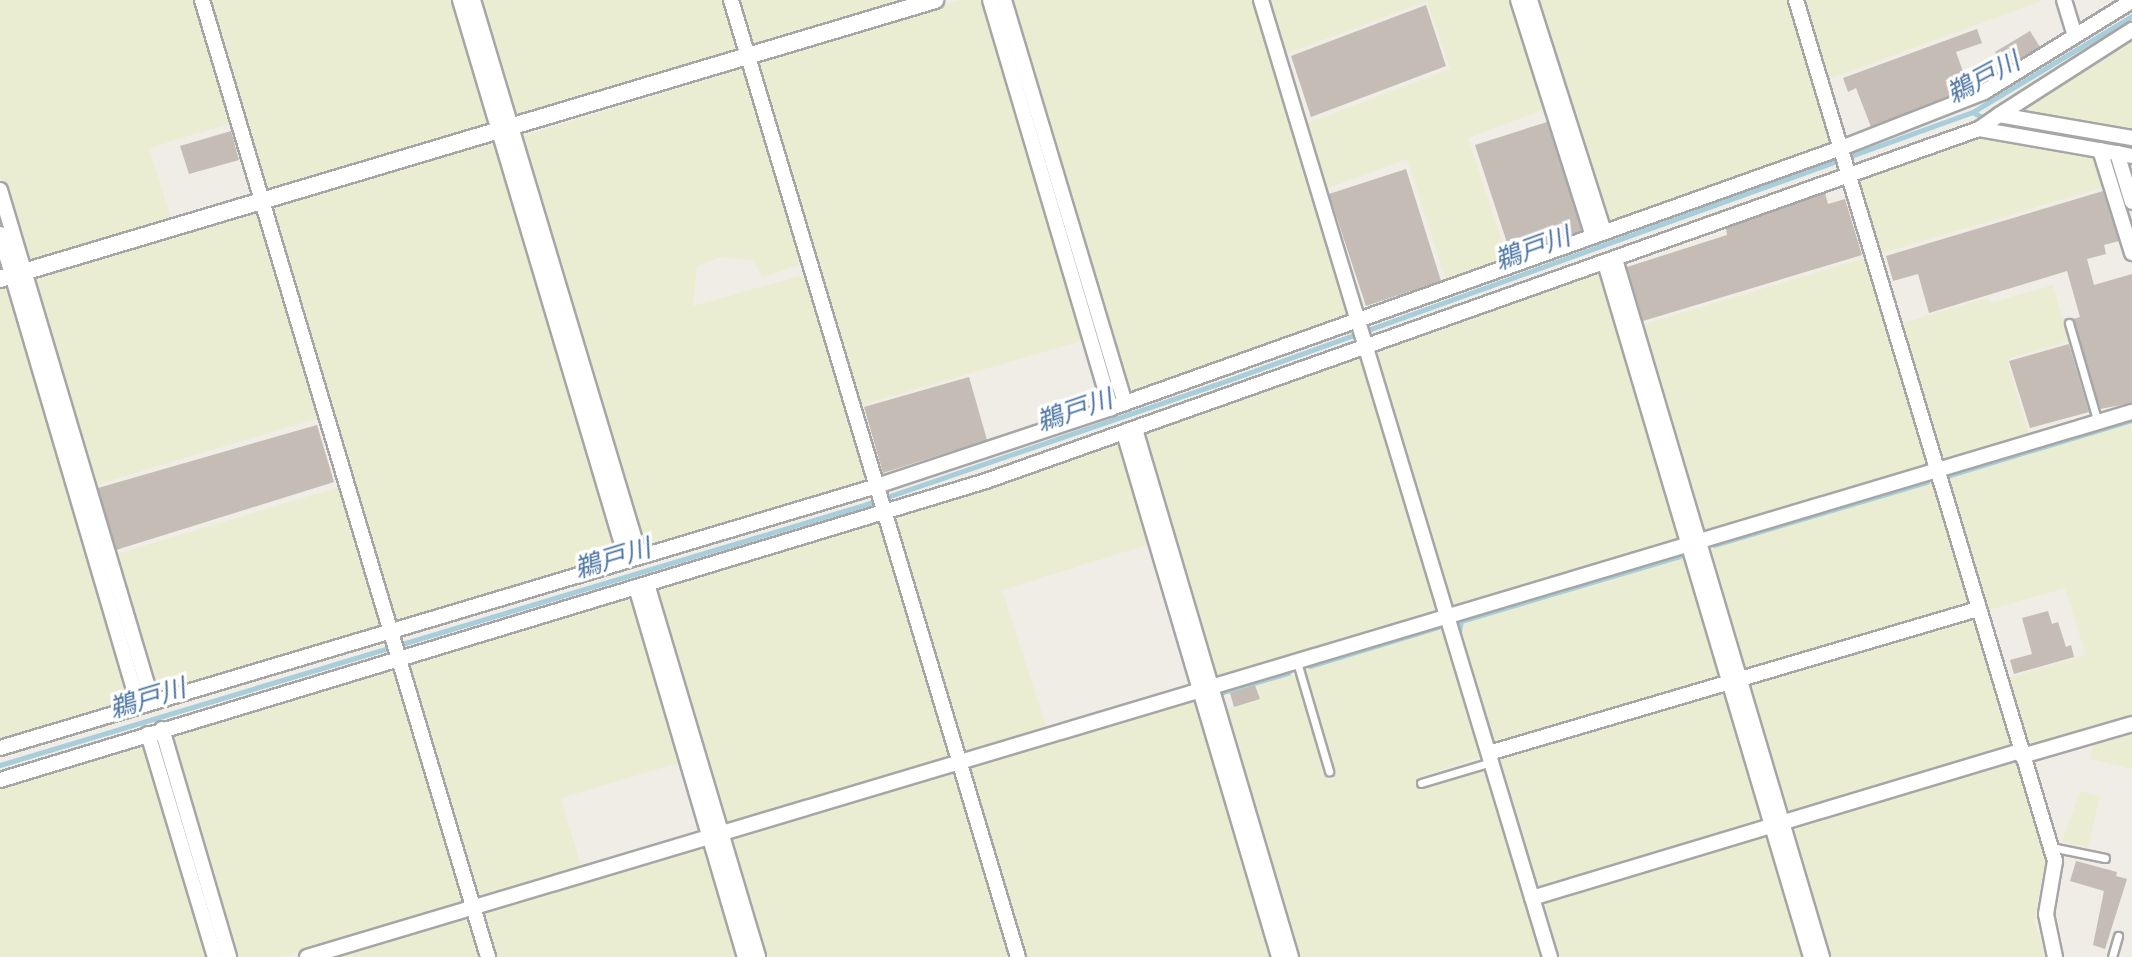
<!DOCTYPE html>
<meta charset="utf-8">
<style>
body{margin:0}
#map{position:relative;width:2132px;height:957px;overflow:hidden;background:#efede6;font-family:"Alegreya Sans","Noto Sans JP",sans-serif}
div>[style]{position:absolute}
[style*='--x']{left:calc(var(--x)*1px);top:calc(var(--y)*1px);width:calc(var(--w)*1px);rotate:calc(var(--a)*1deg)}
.farmland>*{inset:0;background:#eaedd2}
.stream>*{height:4.5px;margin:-2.25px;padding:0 2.25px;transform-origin:2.25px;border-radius:2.25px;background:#a8cedb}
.building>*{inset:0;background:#c4bcb5}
.roads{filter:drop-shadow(2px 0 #a6a6a6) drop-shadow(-2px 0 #a6a6a6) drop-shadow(0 2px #a6a6a6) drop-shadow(0 -2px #a6a6a6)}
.service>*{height:7px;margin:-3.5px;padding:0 3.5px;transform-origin:3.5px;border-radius:3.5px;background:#fff}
.minor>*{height:14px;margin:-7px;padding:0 7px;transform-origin:7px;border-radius:7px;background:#fff}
.tertiary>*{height:16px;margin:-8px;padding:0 8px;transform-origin:8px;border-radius:8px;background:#fff}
span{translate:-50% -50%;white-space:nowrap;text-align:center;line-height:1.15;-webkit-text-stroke:6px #fff;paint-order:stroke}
.water-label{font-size:26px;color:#4c75a3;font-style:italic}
</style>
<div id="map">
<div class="farmland">
<i style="clip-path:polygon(0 0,195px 0,232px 123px,149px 148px,171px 218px,31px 259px,24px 257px,0 176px)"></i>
<i style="clip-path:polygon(209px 0,455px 0,489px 116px,486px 123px,266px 189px)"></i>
<i style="clip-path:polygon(476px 0,724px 0,736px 45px,736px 50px,515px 117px)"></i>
<i style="clip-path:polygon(739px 0,904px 0,756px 44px,751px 42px)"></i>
<i style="clip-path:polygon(960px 0,986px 0,1088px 339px,858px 406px,757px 68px,759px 62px)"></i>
<i style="clip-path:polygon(1009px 0,1255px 0,1353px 317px,1128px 398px)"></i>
<i style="clip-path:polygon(1266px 0,1514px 0,1548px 108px,1468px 138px,1509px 263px,1447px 284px,1407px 159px,1325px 189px,1305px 124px,1450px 69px,1427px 1px,1283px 55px)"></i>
<i style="clip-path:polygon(1534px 0,1791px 0,1834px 146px,1611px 226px,1607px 224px)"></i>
<i style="clip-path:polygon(1803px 0,2044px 0,1829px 79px)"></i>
<i style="clip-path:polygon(2132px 36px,2132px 135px,2018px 115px,2018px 106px)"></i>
<i style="clip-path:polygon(741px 69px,746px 71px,804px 263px,762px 277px,753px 260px,720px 257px,697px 267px,693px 306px,807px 274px,869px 481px,644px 551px,517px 138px)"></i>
<i style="clip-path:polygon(1979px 133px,2094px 152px,2108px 186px,1879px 254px,1858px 181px,1860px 175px)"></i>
<i style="clip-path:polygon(491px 142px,495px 143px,621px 554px,618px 559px,397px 625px,392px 622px,270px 212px,275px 206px)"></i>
<i style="clip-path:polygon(255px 211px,260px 215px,319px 418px,92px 486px,32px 276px)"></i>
<i style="clip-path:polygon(1868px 257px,1928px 463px,1926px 467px,1707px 533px,1699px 528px,1638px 326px)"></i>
<i style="clip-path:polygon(1600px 267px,1682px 534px,1678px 539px,1457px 609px,1451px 605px,1374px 350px)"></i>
<i style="clip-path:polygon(9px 284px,134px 701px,0 744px,0 286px)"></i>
<i style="clip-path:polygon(2053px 285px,2069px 341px,2007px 359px,2029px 437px,1948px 462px,1939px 459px,1899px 324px,1988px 298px,1990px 303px)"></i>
<i style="clip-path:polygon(1358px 355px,1364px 355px,1440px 606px,1437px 613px,1218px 679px,1212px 676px,1141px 435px)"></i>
<i style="clip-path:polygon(2132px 423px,2132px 718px,2035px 745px,2024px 741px,2005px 679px,2086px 655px,2065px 588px,1985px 611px,1947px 486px,1948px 478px)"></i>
<i style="clip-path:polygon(1117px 440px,1123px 441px,1153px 543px,1002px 590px,1047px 729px,969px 753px,961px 749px,893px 518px)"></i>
<i style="clip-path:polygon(1931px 483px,1937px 489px,1972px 602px,1969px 608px,1746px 674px,1741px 671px,1705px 550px)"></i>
<i style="clip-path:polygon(339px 487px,381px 625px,377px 630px,161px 695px,153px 690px,113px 555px)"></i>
<i style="clip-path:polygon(876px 520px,883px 522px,952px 754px,948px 759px,726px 826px,655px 586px)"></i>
<i style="clip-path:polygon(1683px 557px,1689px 558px,1725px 676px,1722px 681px,1496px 748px,1460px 629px,1462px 622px)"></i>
<i style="clip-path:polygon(630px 593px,636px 595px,685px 761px,561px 798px,582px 869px,481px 899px,474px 895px,407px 663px)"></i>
<i style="clip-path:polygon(1968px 616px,1974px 620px,2013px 743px,2009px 749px,1790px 813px,1783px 811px,1745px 684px)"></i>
<i style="clip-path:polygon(1440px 629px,1447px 631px,1482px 751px,1480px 757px,1417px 778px,1419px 789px,1484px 768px,1488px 771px,1543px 957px,1295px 957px,1222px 711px,1261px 699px,1256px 685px,1291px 674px,1297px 677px,1328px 780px,1335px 779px,1304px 674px,1307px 669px)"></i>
<i style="clip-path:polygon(391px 664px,396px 668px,463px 896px,460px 904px,281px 957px,232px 957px,170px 731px)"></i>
<i style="clip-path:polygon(1725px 687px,1766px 815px,1762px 823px,1540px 893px,1499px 755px)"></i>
<i style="clip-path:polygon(1194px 697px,1201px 702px,1277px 957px,1027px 957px,970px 768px)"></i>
<i style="clip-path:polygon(2132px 730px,2132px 769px,2090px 759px,2094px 741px)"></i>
<i style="clip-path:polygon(146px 742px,211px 957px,0 957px,0 787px,40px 771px)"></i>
<i style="clip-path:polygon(2009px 759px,2017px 763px,2046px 859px,2034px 921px,2046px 957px,1826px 957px,1789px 830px,1793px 823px)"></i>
<i style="clip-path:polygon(951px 771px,957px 777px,1011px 957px,761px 957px,727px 844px,730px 837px)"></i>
<i style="clip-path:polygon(2080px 791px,2100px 796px,2088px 847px,2062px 842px)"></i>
<i style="clip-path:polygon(1765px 832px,1771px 835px,1808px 957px,1560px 957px,1543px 900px)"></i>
<i style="clip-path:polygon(705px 845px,710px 850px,742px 957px,493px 957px,480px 916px,484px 910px)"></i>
<i style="clip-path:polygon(465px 917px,470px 922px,481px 957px,328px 957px)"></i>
</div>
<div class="stream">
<i style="--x:1973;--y:112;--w:10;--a:29"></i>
<i style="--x:1999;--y:123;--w:113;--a:10.2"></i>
<i style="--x:2129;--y:147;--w:3;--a:0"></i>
<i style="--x:2110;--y:158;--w:75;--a:73"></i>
<i style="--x:1057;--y:199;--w:208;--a:73.5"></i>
<i style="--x:1950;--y:475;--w:190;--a:-16.8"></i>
<i style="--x:1714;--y:545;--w:222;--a:-16.5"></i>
<i style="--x:1459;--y:632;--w:11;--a:-80"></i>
<i style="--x:1461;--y:621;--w:228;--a:-16.5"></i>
<i style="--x:1310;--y:666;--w:134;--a:-16.9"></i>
<i style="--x:1475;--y:686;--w:60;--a:72.5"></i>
<i style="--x:1223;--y:692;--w:68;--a:-16.3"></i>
<i style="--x:1496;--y:756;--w:140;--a:73"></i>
<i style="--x:0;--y:765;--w:905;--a:-16.75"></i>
<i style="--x:867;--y:504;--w:368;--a:-18.9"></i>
<i style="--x:1215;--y:385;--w:806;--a:-19.81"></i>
<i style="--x:1973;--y:112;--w:186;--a:-31.1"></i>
<i style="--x:970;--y:774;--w:78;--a:73"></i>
</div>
<div class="building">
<i style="clip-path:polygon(1426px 5px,1446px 66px,1311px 117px,1291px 56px)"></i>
<i style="clip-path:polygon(1977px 29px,1982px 43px,1956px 52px,1969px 88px,1871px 127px,1856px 88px,1848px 92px,1843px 78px)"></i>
<i style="clip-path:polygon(2030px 31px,2040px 47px,2005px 68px,1995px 52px)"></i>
<i style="clip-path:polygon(1547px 122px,1582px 231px,1511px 255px,1475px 145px)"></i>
<i style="clip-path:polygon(231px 131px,239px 160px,189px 174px,180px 146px)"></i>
<i style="clip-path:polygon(1406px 169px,1441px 281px,1366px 306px,1329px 194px)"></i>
<i style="clip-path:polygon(2103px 191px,2119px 241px,2104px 245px,2106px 254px,2087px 259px,2094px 285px,2132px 274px,2132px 403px,2100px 409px,2073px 319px,2080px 317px,2067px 271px,1929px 313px,1918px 274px,1893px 281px,1886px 256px)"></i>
<i style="clip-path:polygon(1825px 193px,1828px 204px,1845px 199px,1862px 255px,1643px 321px,1627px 267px,1727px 235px,1726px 228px)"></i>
<i style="clip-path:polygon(2069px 344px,2089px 412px,2030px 428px,2009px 361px)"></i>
<i style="clip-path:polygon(969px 377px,987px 440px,883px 473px,864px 407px)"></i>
<i style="clip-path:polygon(317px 425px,334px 482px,116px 550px,98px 488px)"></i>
<i style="clip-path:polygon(2048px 611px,2052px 624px,2058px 622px,2066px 647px,2071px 645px,2074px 657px,2014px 674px,2010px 660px,2032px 654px,2022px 618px)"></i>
<i style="clip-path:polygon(1255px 685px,1260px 699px,1234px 707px,1230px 693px)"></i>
<i style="clip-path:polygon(2076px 861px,2117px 872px,2116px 876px,2127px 879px,2105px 949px,2093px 945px,2104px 891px,2070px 881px)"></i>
</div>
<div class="roads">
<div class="service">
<i style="--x:2069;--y:323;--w:104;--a:73.8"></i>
<i style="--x:1297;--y:662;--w:114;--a:73.6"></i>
<i style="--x:1421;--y:783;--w:73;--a:-16.7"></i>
<i style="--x:2051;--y:847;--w:55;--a:11.5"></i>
<i style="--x:2112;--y:957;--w:22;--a:-74"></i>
</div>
<div class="minor">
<i style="--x:202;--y:0;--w:999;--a:73.36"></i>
<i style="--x:460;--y:0;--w:585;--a:73.42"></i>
<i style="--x:473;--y:0;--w:581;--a:73.31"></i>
<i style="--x:731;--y:0;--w:999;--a:73.31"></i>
<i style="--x:990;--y:0;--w:426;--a:73.5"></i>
<i style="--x:1004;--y:0;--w:421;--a:73.3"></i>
<i style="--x:1261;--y:0;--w:1000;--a:73.2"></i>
<i style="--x:1518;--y:0;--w:248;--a:72.4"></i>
<i style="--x:1530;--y:0;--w:244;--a:72.3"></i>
<i style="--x:1796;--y:0;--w:899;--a:73.26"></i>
<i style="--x:2055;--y:861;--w:54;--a:99.6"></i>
<i style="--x:2046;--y:914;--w:44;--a:78.2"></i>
<i style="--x:2064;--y:0;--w:37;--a:73"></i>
<i style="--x:1999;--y:115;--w:158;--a:-32.6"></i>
<i style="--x:1979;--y:129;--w:24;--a:-35"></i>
<i style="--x:1999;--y:115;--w:135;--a:9.8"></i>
<i style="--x:2100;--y:150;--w:108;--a:72.7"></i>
<i style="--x:2132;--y:156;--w:15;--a:-169"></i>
<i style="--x:2117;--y:153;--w:51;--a:73"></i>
<i style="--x:0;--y:190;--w:533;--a:73.43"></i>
<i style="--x:0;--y:234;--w:491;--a:73.6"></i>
<i style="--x:1615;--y:259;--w:728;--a:73.48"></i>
<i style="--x:1605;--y:263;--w:724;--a:73.47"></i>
<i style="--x:1135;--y:429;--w:551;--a:73.54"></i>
<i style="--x:1124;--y:433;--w:546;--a:73.52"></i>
<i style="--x:647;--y:584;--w:389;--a:73.4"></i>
<i style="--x:636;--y:587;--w:386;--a:73.6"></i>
<i style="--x:162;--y:729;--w:238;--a:73.6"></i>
<i style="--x:148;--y:734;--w:233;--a:73.3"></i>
<i style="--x:0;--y:748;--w:915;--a:-16.63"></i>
<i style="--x:877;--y:486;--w:247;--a:-18.4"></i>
<i style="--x:1111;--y:408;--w:778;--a:-19.6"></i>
<i style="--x:1844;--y:147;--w:150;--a:-21.4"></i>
<i style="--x:1984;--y:92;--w:174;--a:-31.6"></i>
<i style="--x:1489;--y:753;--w:510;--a:-16.41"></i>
<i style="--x:2022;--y:756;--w:115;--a:-16.2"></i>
<i style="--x:0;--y:780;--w:1030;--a:-16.87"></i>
<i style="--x:986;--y:481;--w:1054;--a:-19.52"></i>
<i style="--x:1979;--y:129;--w:140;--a:9.9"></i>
<i style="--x:1532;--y:898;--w:510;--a:-16.76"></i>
<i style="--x:307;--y:957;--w:1905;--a:-16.63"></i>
</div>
<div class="tertiary">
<i style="--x:0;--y:279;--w:976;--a:-16.61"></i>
</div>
</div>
<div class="water-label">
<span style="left:1984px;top:79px;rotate:-28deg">鵜戸川</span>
<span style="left:1533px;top:250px;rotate:-20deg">鵜戸川</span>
<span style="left:1075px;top:412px;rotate:-19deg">鵜戸川</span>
<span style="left:613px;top:560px;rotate:-17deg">鵜戸川</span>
<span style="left:148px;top:700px;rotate:-17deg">鵜戸川</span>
</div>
</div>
